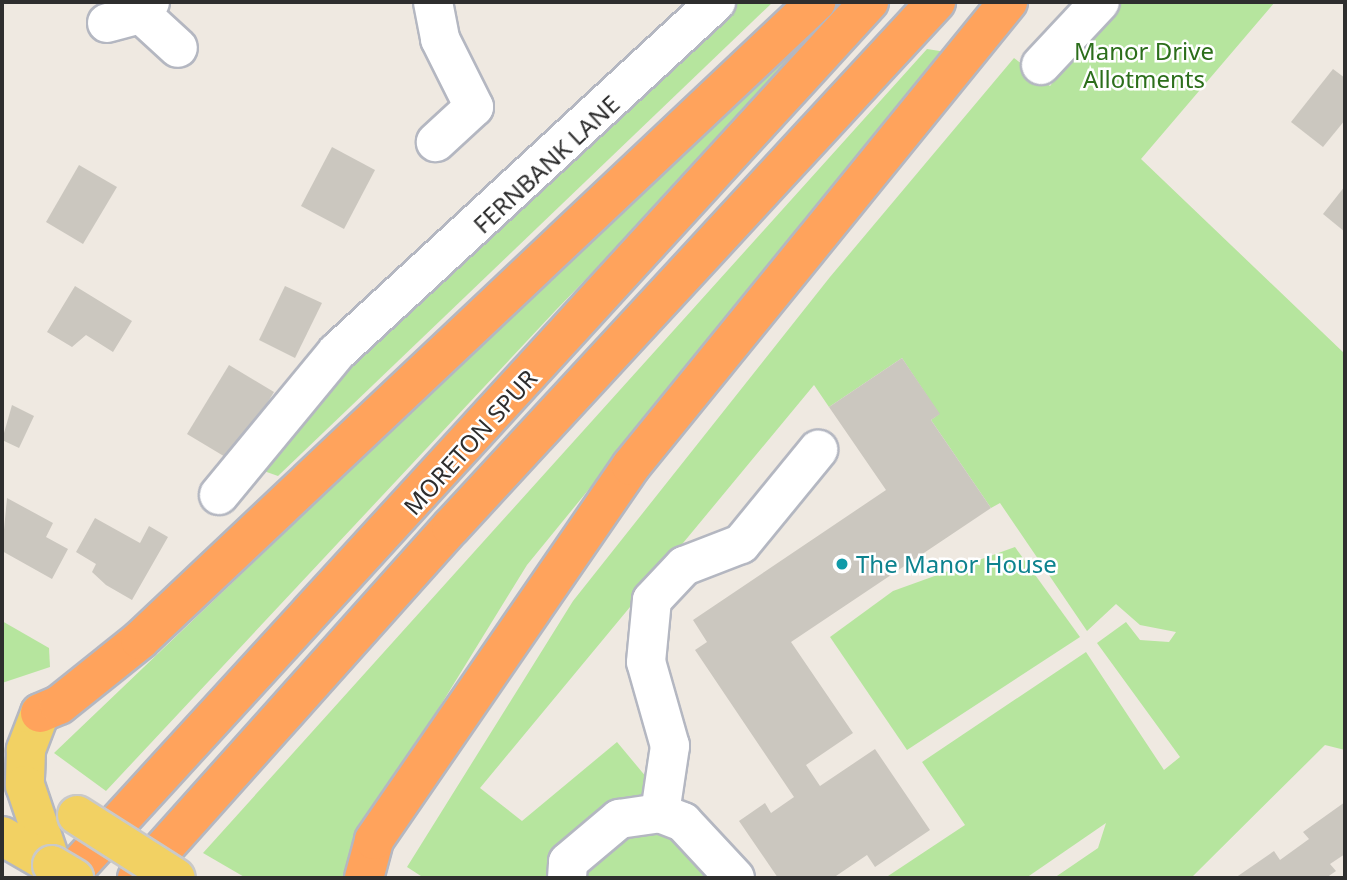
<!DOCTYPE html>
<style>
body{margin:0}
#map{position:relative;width:1347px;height:880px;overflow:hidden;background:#efe9e1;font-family:"Noto Sans",sans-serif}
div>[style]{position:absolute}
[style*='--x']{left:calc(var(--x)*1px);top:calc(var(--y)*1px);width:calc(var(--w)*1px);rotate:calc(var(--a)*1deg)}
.green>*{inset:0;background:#b6e59e}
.building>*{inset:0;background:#cbc7bf}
.roads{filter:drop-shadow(2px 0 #b4b7c1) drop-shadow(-2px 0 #b4b7c1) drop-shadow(0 2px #b4b7c1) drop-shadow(0 -2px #b4b7c1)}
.minor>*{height:38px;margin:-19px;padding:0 19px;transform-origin:19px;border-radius:19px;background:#fff}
.major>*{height:38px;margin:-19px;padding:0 19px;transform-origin:19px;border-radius:19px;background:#f2d163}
.highway>*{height:38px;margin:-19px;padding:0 19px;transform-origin:19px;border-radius:19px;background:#ffa35c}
.bridges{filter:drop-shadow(2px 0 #c9c9c9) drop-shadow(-2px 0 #c9c9c9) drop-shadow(0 2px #c9c9c9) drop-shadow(0 -2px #c9c9c9)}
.major-bridge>*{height:38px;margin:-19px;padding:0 19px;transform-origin:19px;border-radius:19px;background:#f2d163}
.dots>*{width:19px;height:19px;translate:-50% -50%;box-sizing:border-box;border:4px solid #fff;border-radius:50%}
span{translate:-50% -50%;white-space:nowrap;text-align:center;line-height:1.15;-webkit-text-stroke:5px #fff;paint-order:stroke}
.park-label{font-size:24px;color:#2c6e1b}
.street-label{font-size:24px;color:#2e2e2e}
.culture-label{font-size:24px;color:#0d838f}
.left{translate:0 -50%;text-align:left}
.frame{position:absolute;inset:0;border:4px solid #2e2e2e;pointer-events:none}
</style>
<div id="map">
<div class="green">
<i style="clip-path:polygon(734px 2px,773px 2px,278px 476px,261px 470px,281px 433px)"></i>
<i style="clip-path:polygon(1119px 2px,1275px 2px,1141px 159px,1345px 354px,1345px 750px,1325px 745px,1191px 878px,1054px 878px,1098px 848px,1106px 823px,1026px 878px,885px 878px,965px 825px,922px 762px,1086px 652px,1164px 770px,1180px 757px,1097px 643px,1126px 622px,1140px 640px,1169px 642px,1176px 632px,1140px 625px,1116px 604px,1087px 631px,1000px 503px,991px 508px,931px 420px,939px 414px,902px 358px,829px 407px,814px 385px,480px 788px,522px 821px,617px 742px,652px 784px,643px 830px,671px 836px,716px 878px,424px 878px,407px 867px,573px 601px,830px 277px,1014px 58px,1050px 86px)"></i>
<i style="clip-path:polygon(792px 48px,800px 59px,556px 310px,106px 791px,54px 753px)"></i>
<i style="clip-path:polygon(927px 49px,946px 52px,527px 565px,354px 846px,351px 878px,246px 878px,203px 853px)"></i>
<i style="clip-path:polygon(1015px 547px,1080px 637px,907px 750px,830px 637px,893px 591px)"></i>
<i style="clip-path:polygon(2px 621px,49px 648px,50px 667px,2px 683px)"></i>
</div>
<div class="building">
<i style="clip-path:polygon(1333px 69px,1345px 78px,1345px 120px,1323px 147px,1291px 122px)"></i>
<i style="clip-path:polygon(332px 147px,375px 170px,344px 229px,301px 206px)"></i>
<i style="clip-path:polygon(79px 165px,117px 187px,83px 244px,46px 222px)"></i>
<i style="clip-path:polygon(1345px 186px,1345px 232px,1323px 214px)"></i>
<i style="clip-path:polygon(75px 286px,132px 321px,113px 352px,86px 335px,72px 347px,47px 332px)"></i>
<i style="clip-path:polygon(285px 286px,322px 303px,295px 358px,259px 340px)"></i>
<i style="clip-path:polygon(902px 358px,940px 414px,931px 420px,991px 508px,791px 642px,853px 733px,806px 765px,820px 786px,875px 749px,930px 830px,875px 867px,867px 855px,833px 878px,778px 878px,739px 821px,765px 803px,771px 813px,794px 797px,695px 650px,707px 642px,693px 620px,886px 490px,829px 407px)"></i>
<i style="clip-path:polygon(229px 365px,274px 392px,232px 461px,187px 434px)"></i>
<i style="clip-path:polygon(12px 405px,34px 416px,19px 448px,2px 440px)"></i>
<i style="clip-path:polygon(7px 498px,53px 523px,46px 537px,68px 549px,52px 579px,2px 551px)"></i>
<i style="clip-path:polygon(95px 518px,140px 543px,149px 526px,168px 537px,132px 600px,106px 585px,92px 572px,96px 564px,76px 552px)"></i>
<i style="clip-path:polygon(1345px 802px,1345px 854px,1330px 864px,1336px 871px,1326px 878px,1235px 878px,1274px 851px,1280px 860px,1309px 839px,1303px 832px)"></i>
</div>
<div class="roads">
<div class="minor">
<i style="--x:150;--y:2;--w:15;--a:127"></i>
<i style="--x:141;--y:14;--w:50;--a:42.6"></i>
<i style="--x:433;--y:2;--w:38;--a:79"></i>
<i style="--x:440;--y:39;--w:76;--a:63.4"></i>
<i style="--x:474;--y:107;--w:52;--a:137.4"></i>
<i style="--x:107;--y:23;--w:35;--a:-15"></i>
<i style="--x:1041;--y:65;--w:86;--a:-46.9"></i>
<i style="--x:219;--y:495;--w:185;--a:-50.5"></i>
<i style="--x:337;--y:352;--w:516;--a:-42.72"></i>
<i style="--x:567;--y:878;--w:16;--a:-86"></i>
<i style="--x:568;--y:862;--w:67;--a:-40.1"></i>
<i style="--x:619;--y:819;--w:41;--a:-8.3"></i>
<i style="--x:735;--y:878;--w:76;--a:-132.9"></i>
<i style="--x:683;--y:822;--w:25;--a:-159"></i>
<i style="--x:660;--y:813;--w:68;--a:-81.5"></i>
<i style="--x:670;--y:746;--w:87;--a:-105.9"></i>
<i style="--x:646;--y:662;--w:62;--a:-84.5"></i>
<i style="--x:652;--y:600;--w:47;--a:-46.7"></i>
<i style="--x:684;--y:566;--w:61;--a:-21.1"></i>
<i style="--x:741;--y:544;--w:122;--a:-50.7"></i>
</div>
<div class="major">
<i style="--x:40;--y:713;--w:40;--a:111"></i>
<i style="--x:26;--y:750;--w:35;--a:92"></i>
<i style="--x:25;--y:785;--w:84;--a:71.4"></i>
<i style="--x:2;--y:836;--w:58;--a:30.1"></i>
</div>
<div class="highway">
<i style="--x:40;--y:713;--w:21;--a:-23"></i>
<i style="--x:59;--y:705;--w:104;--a:-38.7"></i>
<i style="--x:140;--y:640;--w:930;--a:-43.34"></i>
<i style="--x:67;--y:878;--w:1188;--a:-47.53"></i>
<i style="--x:137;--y:878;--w:471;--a:-48.2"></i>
<i style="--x:451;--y:527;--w:715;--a:-47.27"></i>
<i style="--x:364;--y:878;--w:39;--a:-75"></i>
<i style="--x:374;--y:840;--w:454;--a:-55.5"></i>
<i style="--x:631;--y:466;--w:598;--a:-50.91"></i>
</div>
</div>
<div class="bridges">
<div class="major-bridge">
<i style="--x:77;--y:815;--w:117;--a:32.5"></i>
<i style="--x:52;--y:865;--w:26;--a:31"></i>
</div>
</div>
<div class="dots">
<i style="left:842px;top:564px;background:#0f9aa8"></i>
</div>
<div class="park-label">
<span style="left:1144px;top:65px">Manor Drive<br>Allotments</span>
</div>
<div class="street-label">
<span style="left:546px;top:164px;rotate:-43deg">FERNBANK LANE</span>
<span style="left:470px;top:442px;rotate:-48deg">MORETON SPUR</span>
</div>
<div class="culture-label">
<span class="left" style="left:856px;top:564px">The Manor House</span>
</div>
<div class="frame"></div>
</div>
